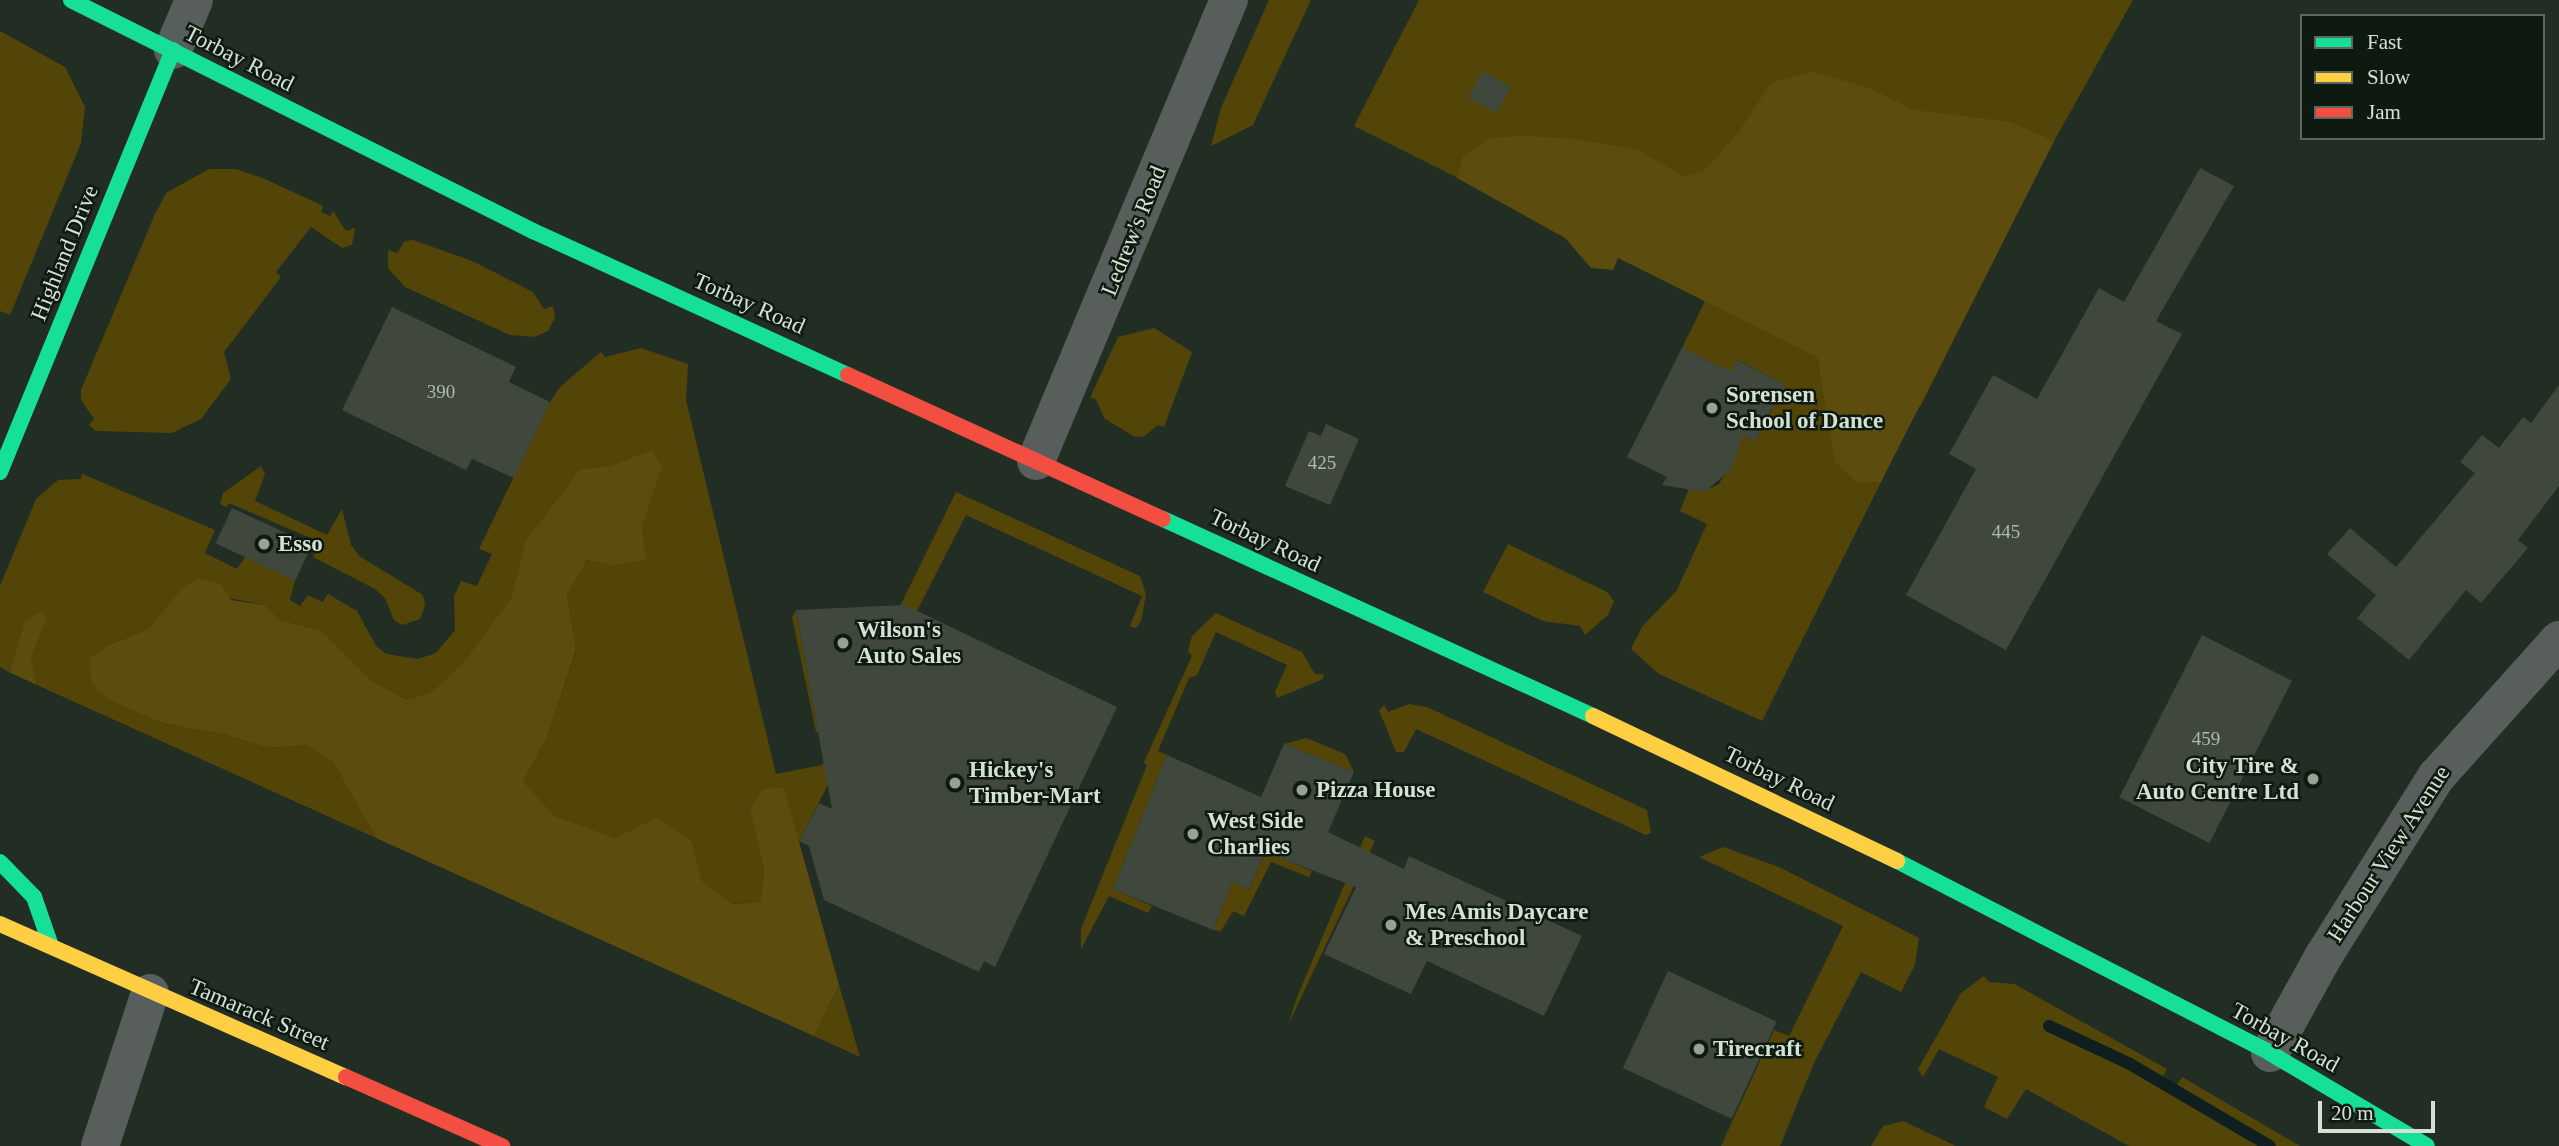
<!DOCTYPE html>
<html>
<head>
<meta charset="utf-8">
<style>
	body { margin:0 }
	#map { position:relative; width:2559px; height:1146px; overflow:hidden; background:#222e24; font-family:"Times New Roman",serif }
	div>[style] { position:absolute }
	[style*='--x'] { left:calc(var(--x)*1px); top:calc(var(--y)*1px); width:calc(var(--w)*1px); rotate:calc(var(--a)*1deg) }
	.green>* { inset:0; background:#534508 }
	.forest>* { inset:0; background:#5c4d0e }
	.stream>* { height:12px; margin:-6px; padding:0 6px; transform-origin:6px; border-radius:6px; background:#0f1f1f }
	.building>* { inset:0; background:#40473d; transform-origin:0 0 }
	.street>* { height:38px; margin:-19px; padding:0 19px; transform-origin:19px; border-radius:19px; background:#585e5c }
	.fast>* { height:16px; margin:-8px; padding:0 8px; transform-origin:8px; border-radius:8px; background:#16e098 }
	.slow>* { height:16px; margin:-8px; padding:0 8px; transform-origin:8px; border-radius:8px; background:#ffcf43 }
	.jam>* { height:16px; margin:-8px; padding:0 8px; transform-origin:8px; border-radius:8px; background:#f24e42 }
	.dots>* { width:19px; height:19px; translate:-50% -50%; box-sizing:border-box; border:4px solid #0e1910; border-radius:50% }
	span { translate:-50% -50%; white-space:nowrap; text-align:center; line-height:1.15; -webkit-text-stroke:5px #0e1910; paint-order:stroke }
	.number-label { font-size:19px; color:#aebbaf }
	.number-label span { -webkit-text-stroke-width:0 }
	.street-label { font-size:23px; color:#d3e2d5 }
	.poi-label { font-size:23px; color:#d3e2d5; font-weight:700 }
	.left { translate:0 -50%; text-align:left }
	.right { translate:-100% -50%; text-align:right }
	.legend { position:absolute; left:2300px; top:14px; width:245px; height:126px; box-sizing:border-box; background:#0e1910; border:2px solid #5d695f; margin:0; padding:9px 12px; list-style:none; font-size:21px; color:#d3e2d5 }
	.legend li { display:flex; align-items:center; gap:14px; height:35px }
	.legend b { width:35px; border:2px solid #5d695f }
	.scale { position:absolute; left:2318px; top:1101px; width:117px; height:32px; box-sizing:border-box; border:4px solid #d3e2d5; border-top:0; padding-left:9px; font-size:21px; line-height:24px; white-space:nowrap; color:#d3e2d5; -webkit-text-stroke:5px #0e1910; paint-order:stroke }
</style>
</head>
<body>
<div id="map">
	<div class="green">
		<div style="clip-path:polygon(1269px 0,1311px 0,1253px 125px,1211px 146px,1221px 108px)"></div>
		<div style="clip-path:polygon(1419px 0,2133px 0,2054px 141px,1920px 407px,1817px 358px,1823px 391px,1857px 482px,1881px 482px,1762px 721px,1659px 674px,1631px 649px,1642px 627px,1677px 590px,1707px 524px,1680px 511px,1689px 489px,1705px 491px,1719px 484px,1736px 454px,1735px 431px,1755px 441px,1784px 384px,1738px 360px,1731px 372px,1682px 348px,1705px 301px,1354px 126px)"></div>
		<div style="clip-path:polygon(0 31px,65px 67px,85px 107px,81px 143px,10px 315px,0 311px)"></div>
		<div style="clip-path:polygon(209px 169px,236px 169px,265px 179px,323px 206px,321px 212px,330px 216px,333px 211px,346px 231px,355px 228px,352px 245px,342px 248px,311px 227px,276px 272px,281px 277px,224px 352px,231px 379px,201px 419px,172px 433px,96px 431px,89px 425px,94px 419px,81px 400px,81px 390px,155px 214px,166px 193px)"></div>
		<div style="clip-path:polygon(413px 240px,472px 261px,533px 292px,544px 309px,553px 306px,555px 318px,548px 331px,534px 337px,510px 335px,405px 287px,388px 268px,388px 250px,397px 253px,405px 241px)"></div>
		<div style="clip-path:polygon(1154px 328px,1192px 352px,1164px 427px,1158px 425px,1143px 437px,1133px 436px,1104px 418px,1096px 399px,1090px 398px,1118px 337px)"></div>
		<div style="clip-path:polygon(641px 348px,688px 364px,686px 400px,776px 774px,822px 765px,956px 492px,1140px 576px,1146px 594px,1141px 621px,1136px 628px,1130px 626px,1142px 596px,966px 515px,799px 841px,762px 789px,750px 807px,764px 872px,760px 902px,733px 904px,702px 881px,691px 840px,616px 838px,555px 816px,523px 781px,546px 740px,576px 651px,567px 596px,587px 560px,613px 566px,645px 560px,642px 527px,650px 499px,651px 450px,610px 466px,580px 469px,526px 540px,511px 598px,463px 663px,430px 693px,407px 700px,369px 679px,321px 631px,279px 619px,265px 605px,181px 589px,148px 629px,109px 645px,92px 684px,108px 698px,165px 724px,224px 734px,268px 748px,307px 745px,333px 762px,376px 838px,37px 685px,31px 657px,47px 618px,25px 620px,9px 672px,0 667px,0 586px,36px 499px,58px 480px,81px 479px,82px 474px,215px 530px,205px 553px,237px 569px,245px 557px,295px 580px,290px 600px,300px 606px,308px 595px,323px 602px,328px 594px,357px 611px,376px 646px,386px 654px,418px 659px,436px 653px,455px 630px,454px 596px,461px 581px,477px 586px,492px 554px,479px 549px,550px 402px,561px 386px,601px 352px,605px 357px)"></div>
		<div style="clip-path:polygon(261px 466px,265px 474px,255px 501px,327px 535px,342px 509px,351px 545px,359px 556px,423px 595px,425px 605px,420px 619px,402px 625px,394px 620px,385px 598px,375px 589px,313px 557px,318px 547px,315px 540px,229px 503px,226px 507px,220px 504px,223px 493px)"></div>
		<div style="clip-path:polygon(1508px 544px,1607px 592px,1614px 601px,1608px 615px,1585px 635px,1580px 626px,1543px 621px,1483px 592px)"></div>
		<div style="clip-path:polygon(796px 610px,818px 732px,816px 732px,792px 617px)"></div>
		<div style="clip-path:polygon(1216px 613px,1302px 652px,1315px 674px,1324px 674px,1323px 679px,1277px 698px,1275px 692px,1287px 665px,1216px 632px,1197px 675px,1189px 678px,1160px 746px,1158px 751px,1167px 755px,1113px 889px,1152px 906px,1148px 913px,1109px 896px,1081px 949px,1081px 929px,1147px 765px,1144px 762px,1192px 656px,1188px 651px,1192px 636px)"></div>
		<div style="clip-path:polygon(1409px 704px,1427px 707px,1647px 810px,1651px 833px,1646px 835px,1416px 729px,1404px 752px,1396px 752px,1379px 710px,1384px 705px,1388px 712px)"></div>
		<div style="clip-path:polygon(1306px 738px,1345px 754px,1354px 772px,1284px 744px)"></div>
		<div style="clip-path:polygon(1365px 836px,1375px 841px,1288px 1025px,1297px 997px)"></div>
		<div style="clip-path:polygon(1247px 844px,1312px 871px,1309px 877px,1271px 862px,1244px 916px,1233px 911px,1221px 931px,1213px 930px,1232px 882px,1249px 889px,1263px 857px)"></div>
		<div style="clip-path:polygon(1723px 847px,1779px 867px,1919px 938px,1915px 965px,1901px 992px,1861px 972px,1814px 1063px,1780px 1146px,1721px 1146px,1774px 1030px,1789px 1036px,1843px 926px,1699px 857px)"></div>
		<div style="clip-path:polygon(1984px 976px,1989px 982px,2014px 984px,2167px 1069px,2162px 1078px,2176px 1086px,2182px 1077px,2300px 1146px,2129px 1146px,2026px 1089px,2007px 1119px,1984px 1107px,1998px 1077px,1939px 1049px,1923px 1077px,1918px 1069px,1961px 993px)"></div>
		<div style="clip-path:polygon(839px 985px,860px 1057px,814px 1036px)"></div>
		<div style="clip-path:polygon(1903px 1121px,1956px 1146px,1871px 1146px,1883px 1126px)"></div>
	</div>
	<div class="forest">
		<div style="clip-path:polygon(1812px 72px,1867px 87px,1914px 110px,2010px 122px,2054px 141px,1881px 482px,1857px 482px,1835px 462px,1817px 357px,1618px 258px,1613px 270px,1591px 268px,1565px 238px,1457px 178px,1463px 156px,1490px 138px,1524px 136px,1579px 139px,1640px 151px,1684px 177px,1703px 172px,1738px 133px,1771px 83px)"></div>
		<div style="clip-path:polygon(651px 450px,662px 466px,642px 527px,646px 560px,613px 566px,587px 560px,567px 596px,576px 650px,546px 740px,523px 781px,555px 816px,616px 838px,656px 818px,691px 840px,702px 881px,733px 904px,760px 902px,764px 872px,750px 808px,762px 789px,784px 788px,839px 985px,814px 1036px,376px 838px,333px 762px,307px 745px,268px 748px,224px 734px,165px 724px,108px 699px,92px 684px,89px 659px,109px 645px,148px 629px,181px 589px,197px 579px,221px 584px,231px 600px,265px 605px,279px 619px,321px 631px,369px 679px,407px 700px,430px 693px,463px 663px,511px 598px,526px 540px,580px 469px,610px 466px)"></div>
		<div style="clip-path:polygon(40px 612px,47px 618px,31px 657px,37px 685px,9px 672px,25px 620px)"></div>
	</div>
	<div class="stream">
		<div style="--x:2049;--y:1026;--w:89;--a:25.1"></div>
		<div style="--x:2130;--y:1064;--w:162;--a:30.4"></div>
	</div>
	<div class="building">
		<div style="left:1483px;top:71px;width:32px;height:30px;rotate:30deg"></div>
		<div style="clip-path:polygon(2200px 168px,2234px 186px,2156px 321px,2182px 334px,2006px 650px,1906px 595px,1976px 469px,1949px 454px,1993px 375px,2037px 399px,2099px 288px,2124px 302px)"></div>
		<div style="clip-path:polygon(392px 307px,516px 367px,509px 382px,550px 402px,514px 478px,472px 459px,466px 470px,342px 410px)"></div>
		<div style="clip-path:polygon(1682px 348px,1731px 372px,1737px 360px,1784px 384px,1755px 441px,1743px 435px,1731px 469px,1705px 492px,1662px 485px,1667px 477px,1627px 457px)"></div>
		<div style="clip-path:polygon(2559px 385px,2559px 486px,2518px 540px,2528px 548px,2481px 603px,2466px 590px,2409px 660px,2357px 618px,2376px 595px,2327px 554px,2350px 528px,2396px 567px,2475px 473px,2460px 462px,2482px 435px,2499px 448px,2523px 417px,2531px 423px)"></div>
		<div style="clip-path:polygon(1326px 424px,1359px 439px,1330px 505px,1285px 486px,1309px 431px,1321px 436px)"></div>
		<div style="left:232px;top:508px;width:88px;height:39px;rotate:25deg"></div>
		<div style="clip-path:polygon(905px 605px,1117px 707px,995px 967px,984px 961px,979px 972px,824px 900px,809px 846px,799px 841px,819px 803px,832px 809px,796px 610px)"></div>
		<div style="left:2202px;top:635px;width:101px;height:182px;rotate:27deg"></div>
		<div style="clip-path:polygon(1284px 744px,1354px 772px,1328px 832px,1404px 869px,1409px 856px,1582px 936px,1544px 1016px,1427px 961px,1411px 994px,1324px 954px,1356px 887px,1265px 852px,1249px 889px,1232px 882px,1213px 930px,1113px 889px,1167px 755px,1261px 797px)"></div>
		<div style="left:1668px;top:971px;width:120px;height:107px;rotate:25deg"></div>
	</div>
	<div class="street">
		<div style="--x:173;--y:50;--w:54;--a:-67.2"></div>
		<div style="--x:1036;--y:461;--w:500;--a:-67.3"></div>
		<div style="--x:2270;--y:1053;--w:110;--a:-61.1"></div>
		<div style="--x:2323;--y:957;--w:213;--a:-57.9"></div>
		<div style="--x:2436;--y:777;--w:184;--a:-48.1"></div>
		<div style="--x:100;--y:1146;--w:161;--a:-71.9"></div>
	</div>
	<div class="fast">
		<div style="--x:71;--y:0;--w:517;--a:26.57"></div>
		<div style="--x:533;--y:231;--w:346;--a:24.6"></div>
		<div style="--x:0;--y:472;--w:456;--a:-67.7"></div>
		<div style="--x:1163;--y:519;--w:473;--a:24.6"></div>
		<div style="--x:1897;--y:861;--w:420;--a:27.2"></div>
		<div style="--x:2270;--y:1053;--w:182;--a:30.6"></div>
		<div style="--x:0;--y:862;--w:49;--a:45.8"></div>
		<div style="--x:34;--y:897;--w:49;--a:70.8"></div>
	</div>
	<div class="slow">
		<div style="--x:1593;--y:716;--w:337;--a:25.5"></div>
		<div style="--x:0;--y:924;--w:378;--a:23.9"></div>
	</div>
	<div class="jam">
		<div style="--x:848;--y:375;--w:346;--a:24.6"></div>
		<div style="--x:346;--y:1077;--w:171;--a:23.9"></div>
	</div>
	<div class="dots">
		<div style="left:1712px;top:408px;background:#95a397"></div>
		<div style="left:264px;top:544px;background:#95a397"></div>
		<div style="left:843px;top:643px;background:#95a397"></div>
		<div style="left:2313px;top:779px;background:#95a397"></div>
		<div style="left:955px;top:783px;background:#95a397"></div>
		<div style="left:1302px;top:790px;background:#95a397"></div>
		<div style="left:1193px;top:834px;background:#95a397"></div>
		<div style="left:1391px;top:925px;background:#95a397"></div>
		<div style="left:1699px;top:1049px;background:#95a397"></div>
	</div>
	<div class="number-label">
		<span style="left:441px;top:392px">390</span>
		<span style="left:1322px;top:463px">425</span>
		<span style="left:2006px;top:532px">445</span>
		<span style="left:2206px;top:739px">459</span>
	</div>
	<div class="street-label">
		<span style="left:239px;top:59px;rotate:27deg">Torbay Road</span>
		<span style="left:1134px;top:231px;rotate:-68deg">Ledrew's Road</span>
		<span style="left:65px;top:253px;rotate:-68deg">Highland Drive</span>
		<span style="left:749px;top:304px;rotate:24deg">Torbay Road</span>
		<span style="left:1265px;top:541px;rotate:25deg">Torbay Road</span>
		<span style="left:1779px;top:779px;rotate:26deg">Torbay Road</span>
		<span style="left:2389px;top:854px;rotate:-57deg">Harbour View Avenue</span>
		<span style="left:259px;top:1015px;rotate:23deg">Tamarack Street</span>
		<span style="left:2285px;top:1038px;rotate:29deg">Torbay Road</span>
	</div>
	<div class="poi-label">
		<span class="left" style="left:1726px;top:408px">Sorensen<br>School of Dance</span>
		<span class="left" style="left:278px;top:544px">Esso</span>
		<span class="left" style="left:857px;top:643px">Wilson's<br>Auto Sales</span>
		<span class="right" style="left:2299px;top:779px">City Tire &amp;<br>Auto Centre Ltd</span>
		<span class="left" style="left:969px;top:783px">Hickey's<br>Timber-Mart</span>
		<span class="left" style="left:1316px;top:790px">Pizza House</span>
		<span class="left" style="left:1207px;top:834px">West Side<br>Charlies</span>
		<span class="left" style="left:1405px;top:925px">Mes Amis Daycare<br>&amp; Preschool</span>
		<span class="left" style="left:1713px;top:1049px">Tirecraft</span>
	</div>
	<ul class="legend">
	<li><b style="height:9px;background:#16e098"></b>Fast</li>
	<li><b style="height:9px;background:#ffcf43"></b>Slow</li>
	<li><b style="height:9px;background:#f24e42"></b>Jam</li>
	</ul>
	<div class="scale">20 m</div>
</div>
</body>
</html>
